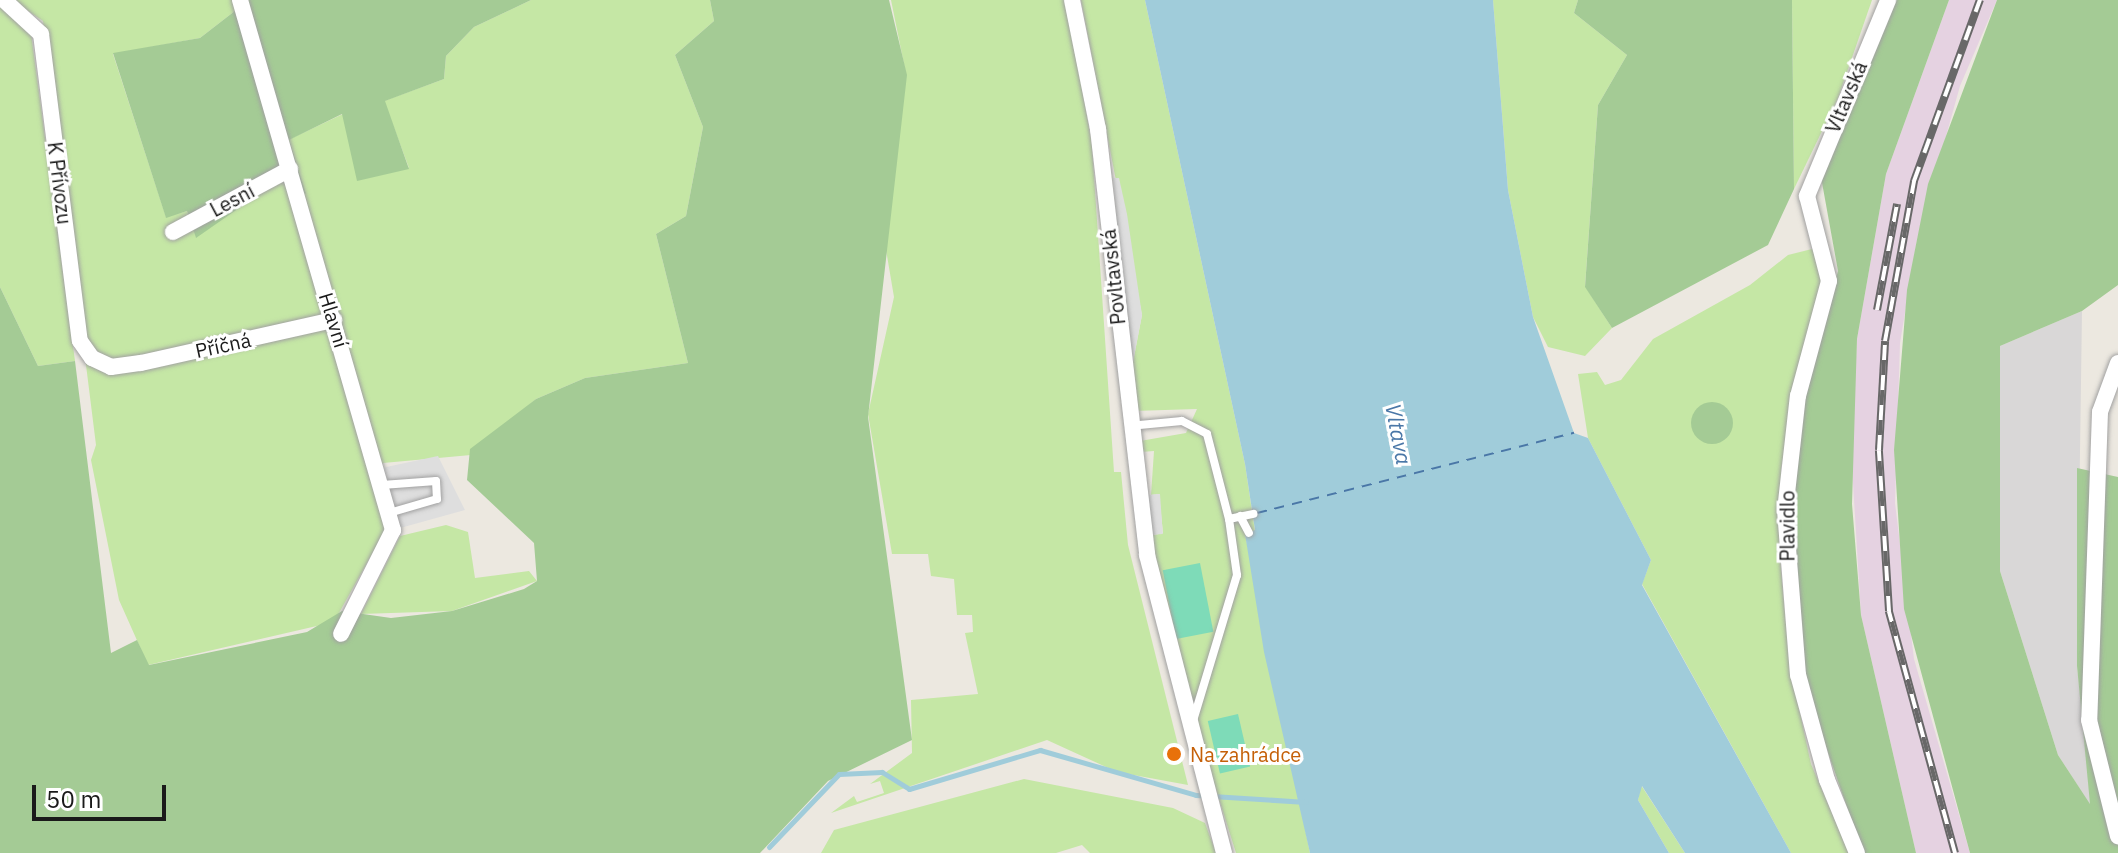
<!DOCTYPE html>
<html>
<head>
<meta charset="utf-8">
<style>
	body { margin:0 }
	#map { position:relative; width:2118px; height:853px; overflow:hidden; background:#ece8e0; font-family:"IBM Plex Sans",sans-serif }
	div>[style] { position:absolute }
	[style*='--x'] { left:calc(var(--x)*1px); top:calc(var(--y)*1px); width:calc(var(--w)*1px); rotate:calc(var(--a)*1deg) }
	.residential>* { inset:0; background:#d9d7d7 }
	.industrial>* { inset:0; background:#e5d2e1 }
	.grass>* { inset:0; background:#c5e7a5 }
	.forest>* { inset:0; background:#a4cb95 }
	.round { border-radius:50% }
	.pitch>* { inset:0; background:#7edbb8; transform-origin:0 0 }
	.parking>* { inset:0; background:#dedede; transform-origin:0 0 }
	.water>* { inset:0; background:#a0ccda }
	.stream>* { height:5px; margin:-2.5px; padding:0 2.5px; transform-origin:2.5px; border-radius:2.5px; background:#a0ccda }
	.ferry>* { height:2px; margin-top:-1px; transform-origin:0; background:repeating-linear-gradient(90deg,#4a77a7 0 10px,transparent 0 18px) }
	.roads { filter:drop-shadow(0 0 2px #a1a1a1) drop-shadow(0 0 2px #a1a1a1) }
	.service>* { height:8px; margin:-4px; padding:0 4px; transform-origin:4px; border-radius:4px; background:#fff }
	.minor>* { height:16px; margin:-8px; padding:0 8px; transform-origin:8px; border-radius:8px; background:#fff }
	.rail>* { height:8px; margin-top:-4px; transform-origin:0; background:repeating-linear-gradient(90deg,#fff 0 15px,#686868 0 30px); box-sizing:border-box; border-block:2px solid #686868 }
	.dots>* { width:22px; height:22px; translate:-50% -50%; box-sizing:border-box; border:4px solid #fff; border-radius:50% }
	span { translate:-50% -50%; white-space:nowrap; text-align:center; line-height:1.15; -webkit-text-stroke:6px #fff; paint-order:stroke }
	.street-label { font-size:20px; color:#1a1a1a }
	.food-label { font-size:20px; color:#c56008 }
	.left { translate:0 -50%; text-align:left }
	.water-label { font-size:22px; color:#4a77a7; font-style:italic }
	.scale { position:absolute; left:32px; top:785px; width:134px; height:36px; box-sizing:border-box; border:4px solid #1a1a1a; border-top:0; padding-left:10px; font-size:24px; line-height:28px; white-space:nowrap; color:#1a1a1a; -webkit-text-stroke:6px #fff; paint-order:stroke }
</style>
</head>
<body>
<div id="map">
	<div class="residential">
		<div style="clip-path:polygon(2082px 311px,2077px 666px,2091px 806px,2058px 755px,2000px 571px,2000px 346px)"></div>
	</div>
	<div class="industrial">
		<div style="clip-path:polygon(1949px 0,1997px 0,1960px 86px,1917px 240px,1900px 343px,1895px 503px,1914px 659px,1970px 853px,1916px 853px,1861px 615px,1851px 450px,1857px 339px,1886px 174px)"></div>
	</div>
	<div class="grass">
		<div style="clip-path:polygon(12px 0,249px 0,200px 38px,113px 54px,166px 217px,187px 211px,196px 237px,282px 178px,305px 193px,288px 140px,343px 114px,409px 168px,384px 101px,444px 79px,446px 56px,474px 27px,531px 0,710px 0,714px 21px,675px 55px,703px 127px,686px 216px,656px 234px,688px 363px,585px 378px,536px 399px,471px 455px,383px 463px,372px 472px,387px 527px,334px 622px,148px 665px,119px 600px,91px 460px,96px 445px,43px 21px)"></div>
		<div style="clip-path:polygon(891px 0,1068px 0,1092px 146px,1114px 472px,1121px 472px,1128px 545px,1188px 785px,1117px 772px,1047px 740px,831px 813px,854px 796px,857px 802px,884px 793px,880px 781px,870px 784px,912px 753px,911px 700px,978px 694px,965px 633px,973px 632px,972px 615px,957px 615px,954px 579px,931px 576px,928px 554px,892px 554px,868px 414px,894px 297px,883px 232px,906px 74px)"></div>
		<div style="clip-path:polygon(1081px 0,1145px 0,1245px 464px,1255px 531px,1245px 534px,1310px 853px,1236px 853px,1172px 650px,1150px 536px,1163px 533px,1159px 494px,1151px 495px,1154px 451px,1141px 452px,1140px 441px,1186px 433px,1197px 409px,1133px 411px,1129px 383px,1142px 315px)"></div>
		<div style="clip-path:polygon(1493px 0,1578px 0,1574px 13px,1627px 55px,1598px 105px,1585px 286px,1612px 328px,1585px 356px,1548px 347px,1533px 317px,1508px 190px)"></div>
		<div style="clip-path:polygon(1792px 0,1872px 0,1838px 98px,1794px 189px)"></div>
		<div style="clip-path:polygon(0 5px,30px 26px,75px 361px,38px 366px,0 287px)"></div>
		<div style="clip-path:polygon(1816px 248px,1824px 283px,1781px 468px,1779px 549px,1790px 667px,1811px 764px,1849px 853px,1791px 853px,1642px 584px,1651px 560px,1588px 438px,1578px 374px,1597px 372px,1605px 385px,1621px 380px,1653px 339px,1750px 285px,1788px 255px)"></div>
		<div style="clip-path:polygon(446px 525px,468px 532px,475px 578px,529px 571px,537px 581px,452px 611px,361px 614px,400px 536px)"></div>
		<div style="clip-path:polygon(1024px 779px,1173px 808px,1205px 823px,1216px 853px,1090px 853px,1082px 845px,1056px 853px,821px 853px,834px 830px)"></div>
		<div style="clip-path:polygon(1641px 785px,1685px 853px,1669px 853px,1638px 800px)"></div>
	</div>
	<div class="forest">
		<div style="clip-path:polygon(249px 0,531px 0,474px 27px,446px 56px,444px 79px,385px 101px,409px 169px,357px 181px,342px 114px,289px 140px,306px 194px,282px 178px,196px 238px,187px 211px,166px 218px,113px 53px,200px 38px)"></div>
		<div style="clip-path:polygon(710px 0,889px 0,907px 75px,868px 417px,912px 740px,828px 781px,760px 853px,0 853px,0 287px,38px 366px,75px 361px,111px 653px,137px 640px,149px 665px,307px 632px,342px 611px,391px 618px,452px 611px,524px 589px,537px 581px,534px 543px,467px 480px,470px 449px,536px 399px,585px 378px,688px 363px,656px 234px,686px 216px,703px 127px,675px 55px,714px 21px)"></div>
		<div style="clip-path:polygon(1578px 0,1792px 0,1794px 189px,1768px 245px,1612px 328px,1585px 287px,1598px 105px,1627px 55px,1574px 13px)"></div>
		<div style="clip-path:polygon(1892px 0,1949px 0,1886px 174px,1857px 339px,1852px 504px,1861px 615px,1916px 853px,1863px 853px,1808px 695px,1790px 556px,1798px 422px,1838px 271px,1821px 177px)"></div>
		<div style="clip-path:polygon(1997px 0,2118px 0,2118px 285px,2082px 311px,2000px 346px,2000px 571px,2058px 755px,2090px 804px,2077px 666px,2077px 468px,2118px 477px,2118px 853px,1970px 853px,1904px 609px,1894px 450px,1907px 290px,1928px 184px)"></div>
		<div class="round" style="left:1691px;top:402px;width:42px;height:42px"></div>
	</div>
	<div class="pitch">
		<div style="left:1200px;top:563px;width:70px;height:38px;rotate:79deg"></div>
		<div style="left:1238px;top:714px;width:54px;height:31px;rotate:77deg"></div>
	</div>
	<div class="parking">
		<div style="clip-path:polygon(1113px 178px,1119px 178px,1127px 214px,1142px 315px,1129px 383px)"></div>
		<div style="clip-path:polygon(438px 456px,465px 510px,393px 530px,377px 469px)"></div>
		<div style="left:1160px;top:494px;width:40px;height:14px;rotate:86deg"></div>
	</div>
	<div class="water">
		<div style="clip-path:polygon(1145px 0,1493px 0,1508px 190px,1533px 317px,1574px 433px,1588px 438px,1651px 560px,1642px 585px,1791px 853px,1685px 853px,1642px 786px,1638px 800px,1669px 853px,1310px 853px,1264px 652px,1245px 534px,1255px 530px,1245px 464px)"></div>
	</div>
	<div class="stream">
		<div style="--x:769;--y:847;--w:101;--a:-46.2"></div>
		<div style="--x:839;--y:774;--w:43;--a:-2.7"></div>
		<div style="--x:882;--y:772;--w:32;--a:32"></div>
		<div style="--x:909;--y:789;--w:137;--a:-16.6"></div>
		<div style="--x:1040;--y:750;--w:162;--a:16.1"></div>
		<div style="--x:1196;--y:795;--w:110;--a:3.6"></div>
	</div>
	<div class="ferry">
		<div style="--x:1257;--y:513;--w:327;--a:-14.2"></div>
	</div>
	<div class="roads">
		<div class="service">
			<div style="--x:1129;--y:426;--w:53;--a:-5.4"></div>
			<div style="--x:1182;--y:421;--w:28;--a:27"></div>
			<div style="--x:1207;--y:434;--w:88;--a:75.5"></div>
			<div style="--x:1229;--y:519;--w:57;--a:81.9"></div>
			<div style="--x:1237;--y:575;--w:152;--a:106.8"></div>
			<div style="--x:382;--y:485;--w:54;--a:-4.2"></div>
			<div style="--x:436;--y:481;--w:18;--a:87"></div>
			<div style="--x:437;--y:499;--w:50;--a:163.7"></div>
			<div style="--x:1240;--y:516;--w:19;--a:62"></div>
			<div style="--x:1229;--y:519;--w:25;--a:-12"></div>
		</div>
		<div class="minor">
			<div style="--x:4;--y:0;--w:50;--a:42.6"></div>
			<div style="--x:41;--y:34;--w:309;--a:82.8"></div>
			<div style="--x:80;--y:341;--w:21;--a:55"></div>
			<div style="--x:92;--y:358;--w:21;--a:25"></div>
			<div style="--x:111;--y:367;--w:30;--a:-8"></div>
			<div style="--x:141;--y:363;--w:198;--a:-12.6"></div>
			<div style="--x:240;--y:0;--w:552;--a:73.9"></div>
			<div style="--x:393;--y:530;--w:116;--a:116.6"></div>
			<div style="--x:1072;--y:0;--w:132;--a:78.6"></div>
			<div style="--x:1098;--y:129;--w:429;--a:83.4"></div>
			<div style="--x:1147;--y:555;--w:308;--a:75.5"></div>
			<div style="--x:173;--y:232;--w:133;--a:-28.3"></div>
			<div style="--x:2118;--y:363;--w:52;--a:110.2"></div>
			<div style="--x:2100;--y:412;--w:308;--a:92"></div>
			<div style="--x:2089;--y:720;--w:120;--a:76"></div>
			<div style="--x:1857;--y:853;--w:79;--a:-112.3"></div>
			<div style="--x:1827;--y:780;--w:109;--a:-105.4"></div>
			<div style="--x:1798;--y:675;--w:165;--a:-94.5"></div>
			<div style="--x:1785;--y:511;--w:116;--a:-83.6"></div>
			<div style="--x:1798;--y:396;--w:119;--a:-74.9"></div>
			<div style="--x:1829;--y:281;--w:88;--a:-104.5"></div>
			<div style="--x:1807;--y:196;--w:212;--a:-67.5"></div>
		</div>
	</div>
	<div class="rail">
		<div style="--x:1877;--y:310;--w:108;--a:-79.3"></div>
		<div style="--x:1955;--y:853;--w:251;--a:-105.3"></div>
		<div style="--x:1889;--y:611;--w:161;--a:-93.6"></div>
		<div style="--x:1879;--y:450;--w:109;--a:-86.8"></div>
		<div style="--x:1885;--y:341;--w:163;--a:-79.7"></div>
		<div style="--x:1914;--y:181;--w:193;--a:-70"></div>
	</div>
	<div class="dots">
		<div style="left:1174px;top:754px;background:#e8710a"></div>
	</div>
	<div class="street-label">
		<span style="left:1846px;top:97px;rotate:-67deg">Vltavská</span>
		<span style="left:60px;top:183px;rotate:83deg">K Přívozu</span>
		<span style="left:232px;top:200px;rotate:-28deg">Lesní</span>
		<span style="left:1113px;top:277px;rotate:-96deg">Povltavská</span>
		<span style="left:334px;top:320px;rotate:73deg">Hlavní</span>
		<span style="left:223px;top:345px;rotate:-12deg">Příčná</span>
		<span style="left:1787px;top:526px;rotate:-90deg">Plavidlo</span>
	</div>
	<div class="food-label">
		<span class="left" style="left:1190px;top:754px">Na zahrádce</span>
	</div>
	<div class="water-label">
		<span style="left:1399px;top:434px;rotate:79deg">Vltava</span>
	</div>
	<div class="scale">50 m</div>
</div>
</body>
</html>
